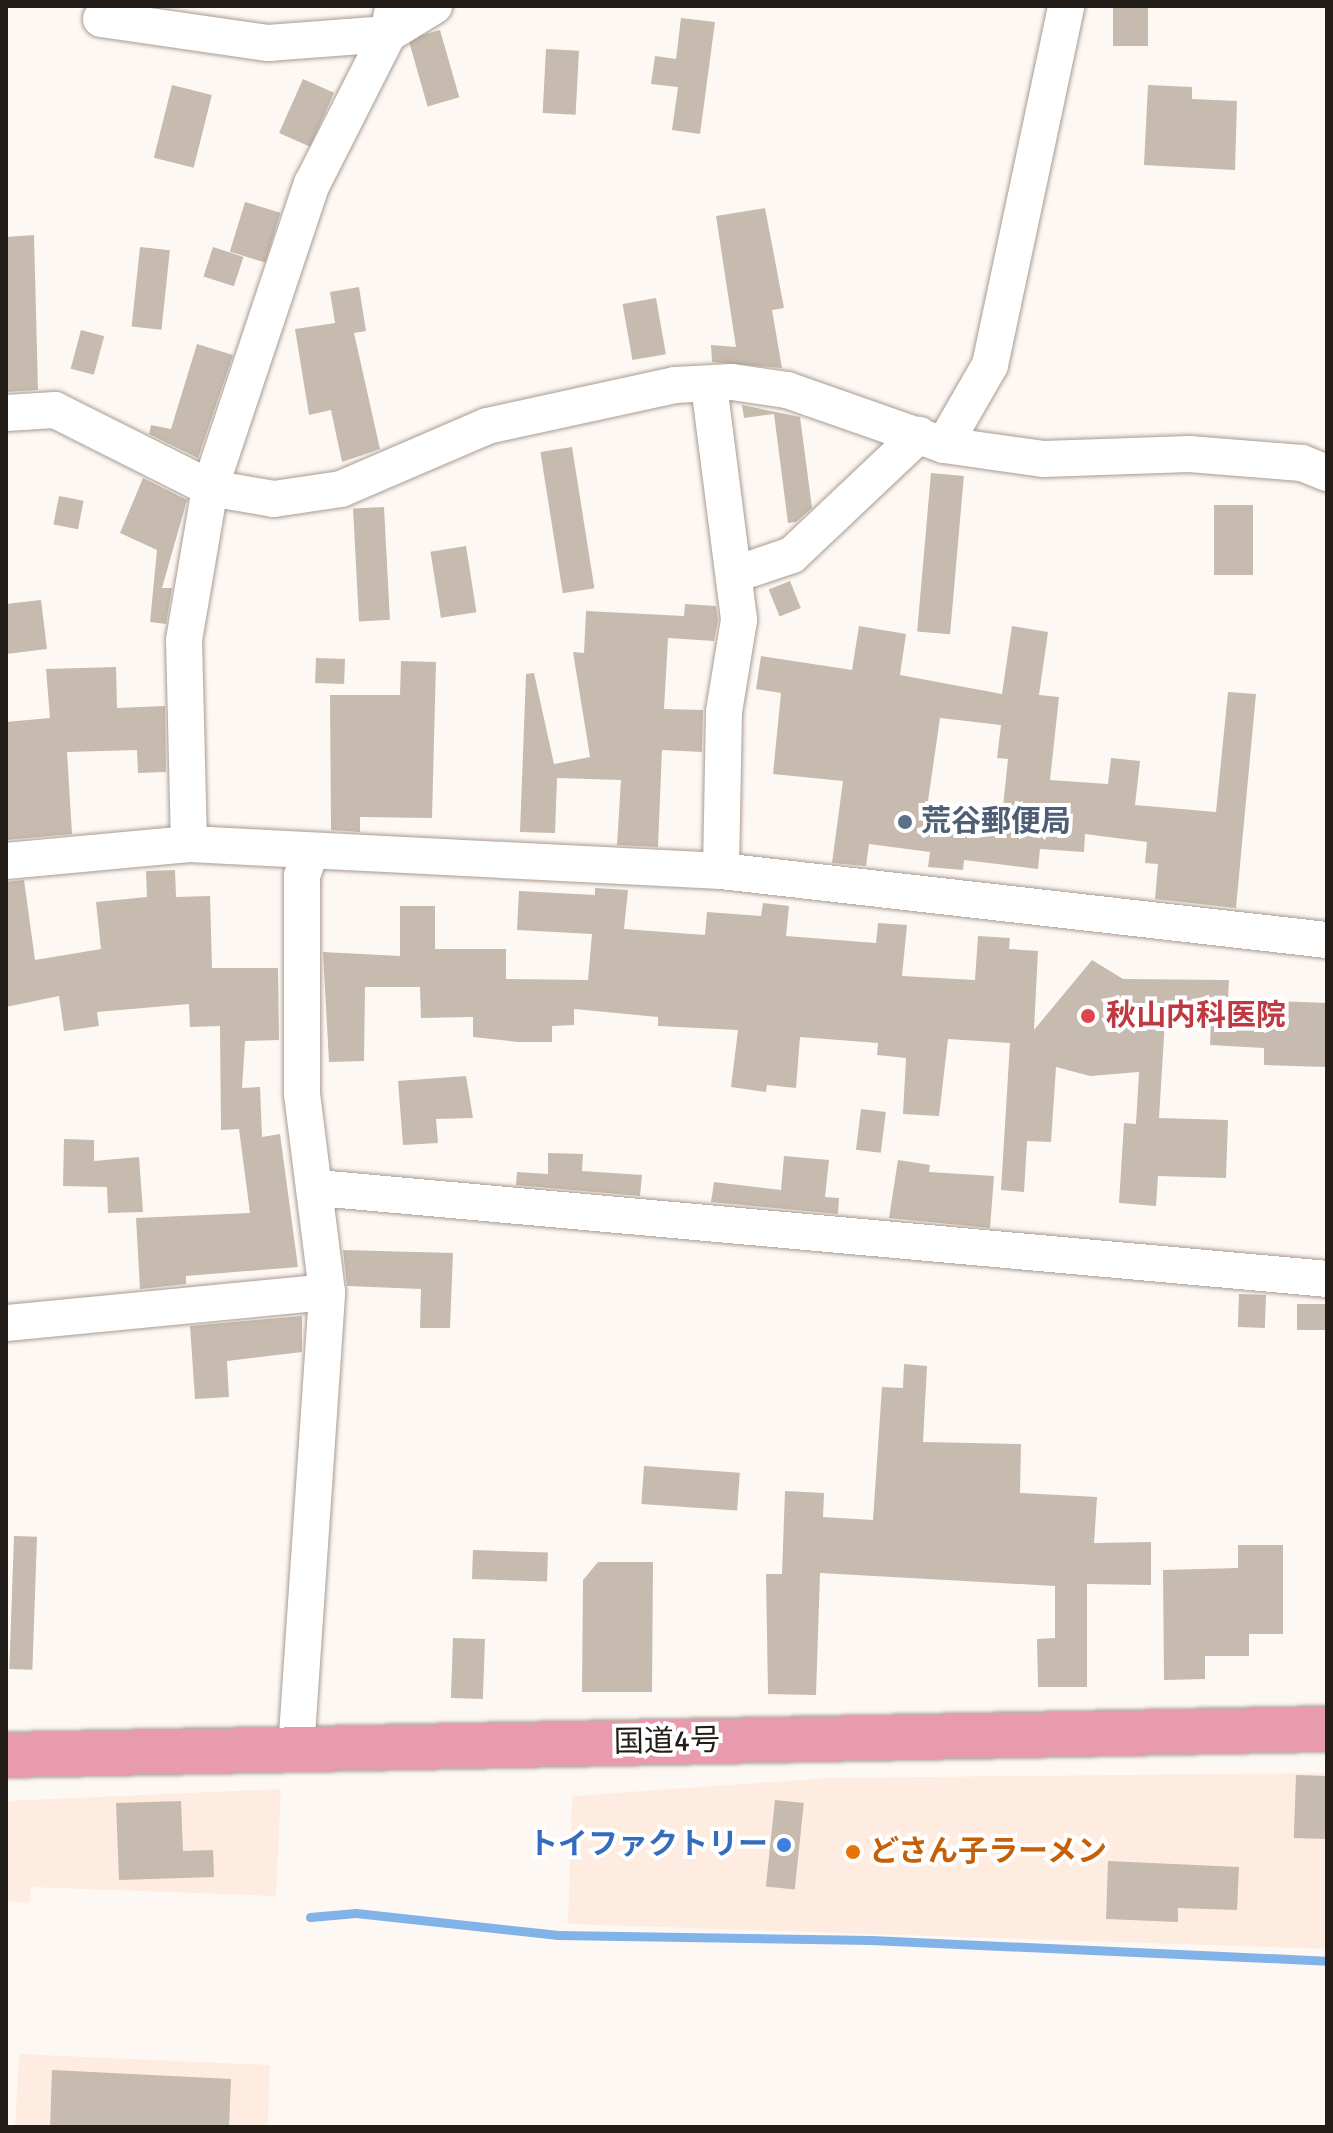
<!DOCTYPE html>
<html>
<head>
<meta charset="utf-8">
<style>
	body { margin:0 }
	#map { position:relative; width:1333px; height:2133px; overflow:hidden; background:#fef8f4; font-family:Signika,"Noto Sans JP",sans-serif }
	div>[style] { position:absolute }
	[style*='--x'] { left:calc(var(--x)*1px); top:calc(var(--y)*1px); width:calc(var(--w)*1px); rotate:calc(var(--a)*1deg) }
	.built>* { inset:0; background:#feece0 }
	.stream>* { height:9px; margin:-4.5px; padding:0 4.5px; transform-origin:4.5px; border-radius:4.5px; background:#81b2e8 }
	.building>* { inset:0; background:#c7baae; transform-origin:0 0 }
	.roads { filter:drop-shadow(0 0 2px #a99b90) drop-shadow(0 0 2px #a99b90) }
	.minor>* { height:36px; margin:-18px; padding:0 18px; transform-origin:18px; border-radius:18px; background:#fff }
	.trunk>* { height:44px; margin:-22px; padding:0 22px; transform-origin:22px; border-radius:22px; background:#e89aae }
	.dots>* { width:22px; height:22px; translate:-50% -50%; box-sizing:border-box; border:4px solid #fff; border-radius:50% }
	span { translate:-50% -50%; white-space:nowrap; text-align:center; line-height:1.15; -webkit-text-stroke:8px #fff; paint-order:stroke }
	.service-label { font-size:30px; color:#4e5e75; font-weight:700 }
	.left { translate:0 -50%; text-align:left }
	.health-label { font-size:30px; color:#be3a42; font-weight:700 }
	.street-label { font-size:30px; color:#231d19 }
	.shop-label { font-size:30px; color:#366cbe; font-weight:700 }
	.right { translate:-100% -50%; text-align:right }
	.food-label { font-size:30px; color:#c56008; font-weight:700 }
	.frame { position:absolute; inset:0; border:8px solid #231d19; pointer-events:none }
</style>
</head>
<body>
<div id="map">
	<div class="built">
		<div style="clip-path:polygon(1327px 1773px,1327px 1949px,568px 1924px,572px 1796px,828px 1778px)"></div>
		<div style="clip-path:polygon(281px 1789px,276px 1896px,31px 1887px,29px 1903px,6px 1901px,6px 1801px)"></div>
		<div style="clip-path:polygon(19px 2054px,270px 2065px,268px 2127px,15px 2127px)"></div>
	</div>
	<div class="stream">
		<div style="--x:310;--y:1917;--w:46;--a:-5"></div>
		<div style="--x:356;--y:1913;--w:203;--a:6.2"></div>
		<div style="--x:558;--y:1935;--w:313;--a:0.9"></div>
		<div style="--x:871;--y:1940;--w:455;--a:2.6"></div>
	</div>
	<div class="building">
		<div style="left:1113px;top:6px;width:35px;height:40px"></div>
		<div style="clip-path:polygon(681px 18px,715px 22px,700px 134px,672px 130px,678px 87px,651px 84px,655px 56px,676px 59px)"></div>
		<div style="left:440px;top:30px;width:70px;height:33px;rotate:74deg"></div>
		<div style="left:546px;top:49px;width:33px;height:64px;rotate:3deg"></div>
		<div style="left:303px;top:79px;width:34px;height:59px;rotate:24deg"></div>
		<div style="left:172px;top:85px;width:41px;height:75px;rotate:14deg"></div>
		<div style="clip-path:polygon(1148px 85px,1192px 87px,1192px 99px,1237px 101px,1235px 170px,1144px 165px)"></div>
		<div style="left:245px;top:202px;width:37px;height:52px;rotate:17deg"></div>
		<div style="clip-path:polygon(765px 208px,784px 308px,772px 310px,782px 368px,712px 362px,711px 345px,736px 347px,716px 216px)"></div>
		<div style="clip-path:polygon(34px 235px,38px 390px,6px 392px,6px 237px)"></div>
		<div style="left:140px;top:247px;width:30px;height:80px;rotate:6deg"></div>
		<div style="left:213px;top:247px;width:32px;height:31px;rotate:18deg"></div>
		<div style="clip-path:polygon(359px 287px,366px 331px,354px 333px,380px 449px,342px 462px,331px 410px,309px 415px,295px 329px,335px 323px,330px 292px)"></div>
		<div style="left:656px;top:298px;width:57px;height:34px;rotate:80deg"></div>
		<div style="left:81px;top:330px;width:24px;height:40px;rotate:15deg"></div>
		<div style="clip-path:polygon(197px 344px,233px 355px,198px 458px,149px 434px,151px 425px,171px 429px)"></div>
		<div style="clip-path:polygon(742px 405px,800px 417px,812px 508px,796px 522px,788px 523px,774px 414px,744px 418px)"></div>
		<div style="left:572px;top:447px;width:143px;height:32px;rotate:81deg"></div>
		<div style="left:931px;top:473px;width:33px;height:159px;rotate:5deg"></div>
		<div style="clip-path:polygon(143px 478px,187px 500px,162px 588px,172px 588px,166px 624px,150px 622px,157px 550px,120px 533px)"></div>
		<div style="left:59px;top:496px;width:25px;height:29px;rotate:11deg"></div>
		<div style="left:1253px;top:505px;width:70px;height:39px;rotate:90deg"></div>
		<div style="left:384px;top:507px;width:113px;height:31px;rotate:87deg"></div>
		<div style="left:466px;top:546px;width:67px;height:36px;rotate:81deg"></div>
		<div style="left:790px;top:581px;width:29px;height:23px;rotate:68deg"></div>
		<div style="clip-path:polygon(41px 600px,47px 649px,6px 654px,6px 604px)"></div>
		<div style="clip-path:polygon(685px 604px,716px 606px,718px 620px,714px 641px,668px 638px,664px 709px,703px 710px,702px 752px,662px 750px,658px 847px,617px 845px,621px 780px,557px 778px,555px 833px,520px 832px,526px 674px,534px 673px,554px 764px,590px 757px,573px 652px,584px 653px,586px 611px,684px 616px)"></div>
		<div style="clip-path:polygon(evenodd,859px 626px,906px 634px,900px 675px,1002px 694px,1012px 626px,1048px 632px,1039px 695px,1059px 697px,1050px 780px,1108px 784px,1111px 758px,1140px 761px,1135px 805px,1216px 812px,1228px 692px,1256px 694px,1236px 908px,1155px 899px,1158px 864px,1145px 863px,1147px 842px,1085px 834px,1084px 852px,1040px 849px,1038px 869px,964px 860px,963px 870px,928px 867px,930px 852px,869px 844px,866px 866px,832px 863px,843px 781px,773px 774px,781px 693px,756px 689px,761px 656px,852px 670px,859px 626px,940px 718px,1001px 725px,997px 758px,1008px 759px,1002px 816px,927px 808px,940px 718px)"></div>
		<div style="left:316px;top:658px;width:29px;height:25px;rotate:2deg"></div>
		<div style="clip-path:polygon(401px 661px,436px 662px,432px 818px,360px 817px,360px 832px,331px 830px,330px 695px,400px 695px)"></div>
		<div style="clip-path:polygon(116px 667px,117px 708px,165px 706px,166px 772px,138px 773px,137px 750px,67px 752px,72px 834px,6px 840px,6px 722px,50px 718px,46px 669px)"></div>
		<div style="clip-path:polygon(175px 870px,176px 897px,210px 896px,212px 968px,278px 968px,279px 1040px,245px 1041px,242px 1088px,260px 1087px,262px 1137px,280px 1134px,298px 1267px,186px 1276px,186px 1284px,140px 1289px,136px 1218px,250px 1213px,239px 1129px,221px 1130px,220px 1026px,190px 1027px,189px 1004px,97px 1012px,99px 1026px,64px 1031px,59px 996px,6px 1007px,6px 882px,24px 880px,35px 960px,101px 949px,96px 902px,147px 897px,146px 871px)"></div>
		<div style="clip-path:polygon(595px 888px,628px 890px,624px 929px,705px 935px,707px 912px,761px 916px,763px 903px,789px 906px,786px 936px,876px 943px,878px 923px,907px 925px,902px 976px,975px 980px,978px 936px,1010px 938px,1009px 949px,1038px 951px,1034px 1030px,1092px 960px,1123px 979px,1229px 980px,1228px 999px,1327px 1003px,1327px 1067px,1264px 1065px,1264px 1048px,1210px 1045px,1211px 1022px,1165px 1020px,1159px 1118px,1228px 1120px,1226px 1178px,1158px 1176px,1156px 1206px,1119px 1203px,1124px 1123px,1136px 1124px,1139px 1072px,1090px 1076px,1056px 1067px,1051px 1142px,1027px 1141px,1024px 1192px,1001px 1190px,1010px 1043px,948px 1039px,939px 1116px,903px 1114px,906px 1058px,877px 1055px,878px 1043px,800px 1037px,796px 1088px,767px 1085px,766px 1092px,731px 1087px,738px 1030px,658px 1026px,658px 1017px,574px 1009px,574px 1025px,552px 1026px,552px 1042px,518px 1042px,473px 1037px,473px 1017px,421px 1018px,420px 987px,365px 987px,364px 1061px,329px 1062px,323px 952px,400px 956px,400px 906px,435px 906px,435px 949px,506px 949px,506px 979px,588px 980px,592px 934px,517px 930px,519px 891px,595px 895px)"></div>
		<div style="clip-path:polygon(466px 1076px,473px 1118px,436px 1119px,438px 1143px,403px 1145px,398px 1081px)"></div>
		<div style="left:861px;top:1109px;width:25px;height:41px;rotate:7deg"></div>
		<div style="clip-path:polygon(64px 1139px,94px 1140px,94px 1161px,139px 1157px,143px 1212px,108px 1213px,107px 1187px,63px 1186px)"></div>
		<div style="clip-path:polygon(548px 1153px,583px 1154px,582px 1171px,642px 1175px,640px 1196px,516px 1185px,517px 1172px,548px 1174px)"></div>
		<div style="clip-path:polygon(784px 1156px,829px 1160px,825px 1197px,839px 1198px,838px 1214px,711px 1202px,714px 1182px,781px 1190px)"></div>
		<div style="clip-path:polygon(898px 1160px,930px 1165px,929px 1172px,994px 1176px,990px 1228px,889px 1218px)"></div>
		<div style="clip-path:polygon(343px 1250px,453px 1253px,450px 1328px,420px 1328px,421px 1289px,347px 1286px)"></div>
		<div style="left:1239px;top:1294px;width:27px;height:33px;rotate:2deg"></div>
		<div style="left:1297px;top:1304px;width:30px;height:26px"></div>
		<div style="clip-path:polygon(302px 1316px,302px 1352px,227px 1361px,229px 1397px,195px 1399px,190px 1326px)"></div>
		<div style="clip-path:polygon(904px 1364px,927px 1366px,923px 1442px,1021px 1444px,1020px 1493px,1097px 1497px,1094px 1543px,1151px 1542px,1151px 1585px,1087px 1584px,1087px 1687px,1038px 1687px,1037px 1639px,1055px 1638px,1055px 1586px,820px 1573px,816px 1695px,768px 1694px,766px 1574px,782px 1574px,785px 1491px,824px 1493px,823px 1517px,873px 1520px,882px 1387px,903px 1388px)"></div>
		<div style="left:644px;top:1466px;width:96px;height:38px;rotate:4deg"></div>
		<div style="left:14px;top:1536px;width:23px;height:133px;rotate:2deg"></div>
		<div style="clip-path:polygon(1238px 1545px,1283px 1545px,1283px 1634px,1249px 1634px,1249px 1656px,1205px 1656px,1205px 1679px,1164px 1680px,1163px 1570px,1238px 1568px)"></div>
		<div style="left:473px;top:1550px;width:75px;height:29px;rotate:2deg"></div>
		<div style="clip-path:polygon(598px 1562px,653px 1562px,652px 1692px,582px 1692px,583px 1580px)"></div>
		<div style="left:453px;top:1638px;width:32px;height:60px;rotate:2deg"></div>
		<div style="left:1296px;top:1775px;width:31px;height:63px;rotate:2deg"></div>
		<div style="left:775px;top:1800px;width:29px;height:87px;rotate:6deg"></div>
		<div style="clip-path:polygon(181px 1801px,183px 1851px,213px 1850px,214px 1877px,119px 1880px,116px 1803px)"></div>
		<div style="clip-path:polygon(1108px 1861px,1239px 1867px,1237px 1910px,1178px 1908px,1178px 1922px,1106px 1919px)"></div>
		<div style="clip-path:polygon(52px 2070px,231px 2079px,229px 2127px,50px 2127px)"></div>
	</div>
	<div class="roads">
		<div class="minor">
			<div style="--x:101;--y:19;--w:169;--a:8.2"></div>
			<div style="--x:268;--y:43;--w:120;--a:-4.3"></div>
			<div style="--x:388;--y:34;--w:20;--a:-79"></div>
			<div style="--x:709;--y:385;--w:237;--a:82.7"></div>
			<div style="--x:739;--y:620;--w:93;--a:99.3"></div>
			<div style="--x:724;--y:712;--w:159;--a:91.1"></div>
			<div style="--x:6;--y:413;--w:49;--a:-3.5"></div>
			<div style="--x:55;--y:410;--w:174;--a:26.7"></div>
			<div style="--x:210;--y:488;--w:65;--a:9.8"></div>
			<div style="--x:274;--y:499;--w:68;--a:-8.5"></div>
			<div style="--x:341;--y:489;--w:159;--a:-23.3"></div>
			<div style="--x:487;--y:426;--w:192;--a:-12.3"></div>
			<div style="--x:675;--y:385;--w:57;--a:-3"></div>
			<div style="--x:732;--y:382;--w:56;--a:8.3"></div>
			<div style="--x:787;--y:390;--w:166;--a:19.3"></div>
			<div style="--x:944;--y:445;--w:101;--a:8"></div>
			<div style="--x:1044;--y:459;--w:145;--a:-2"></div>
			<div style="--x:1189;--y:454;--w:113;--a:4.6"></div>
			<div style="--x:1302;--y:463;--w:27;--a:22"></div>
			<div style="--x:944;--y:445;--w:92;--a:-60.1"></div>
			<div style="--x:990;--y:365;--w:367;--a:-78"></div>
			<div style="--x:736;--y:574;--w:59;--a:-18.7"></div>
			<div style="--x:792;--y:555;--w:175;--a:-43.4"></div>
			<div style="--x:189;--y:844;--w:204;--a:-91.4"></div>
			<div style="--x:184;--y:640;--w:154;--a:-80.3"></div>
			<div style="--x:210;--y:488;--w:321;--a:-71.5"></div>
			<div style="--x:312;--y:184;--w:168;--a:-63.1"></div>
			<div style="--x:388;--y:34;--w:54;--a:-31.3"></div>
			<div style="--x:6;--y:861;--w:184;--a:-5.3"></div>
			<div style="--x:189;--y:844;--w:533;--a:2.91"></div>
			<div style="--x:721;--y:871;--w:610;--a:6.5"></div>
			<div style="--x:318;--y:1188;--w:1013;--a:5.15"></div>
			<div style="--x:6;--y:1323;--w:322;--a:-5.5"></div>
			<div style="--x:296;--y:1750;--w:459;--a:-86.1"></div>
			<div style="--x:327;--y:1292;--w:201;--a:-97.2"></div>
			<div style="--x:302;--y:1093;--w:217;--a:-90"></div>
			<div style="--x:302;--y:876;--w:24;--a:-71"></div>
		</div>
		<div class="trunk">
			<div style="--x:6;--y:1755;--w:1321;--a:-1.13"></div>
		</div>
	</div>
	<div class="dots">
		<div style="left:905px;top:822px;background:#5c6f8a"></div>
		<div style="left:1088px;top:1016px;background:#e0444e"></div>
		<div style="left:784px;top:1845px;background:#3f7fe0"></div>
		<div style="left:853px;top:1852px;background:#e8710a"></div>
	</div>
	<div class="service-label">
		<span class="left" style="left:921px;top:822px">荒谷郵便局</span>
	</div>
	<div class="health-label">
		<span class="left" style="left:1106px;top:1016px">秋山内科医院</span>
	</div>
	<div class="street-label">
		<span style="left:667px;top:1742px;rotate:-1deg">国道4号</span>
	</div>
	<div class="shop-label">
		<span class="right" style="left:768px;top:1845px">トイファクトリー</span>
	</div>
	<div class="food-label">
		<span class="left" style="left:869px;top:1852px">どさん子ラーメン</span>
	</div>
	<div class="frame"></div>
</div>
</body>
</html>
